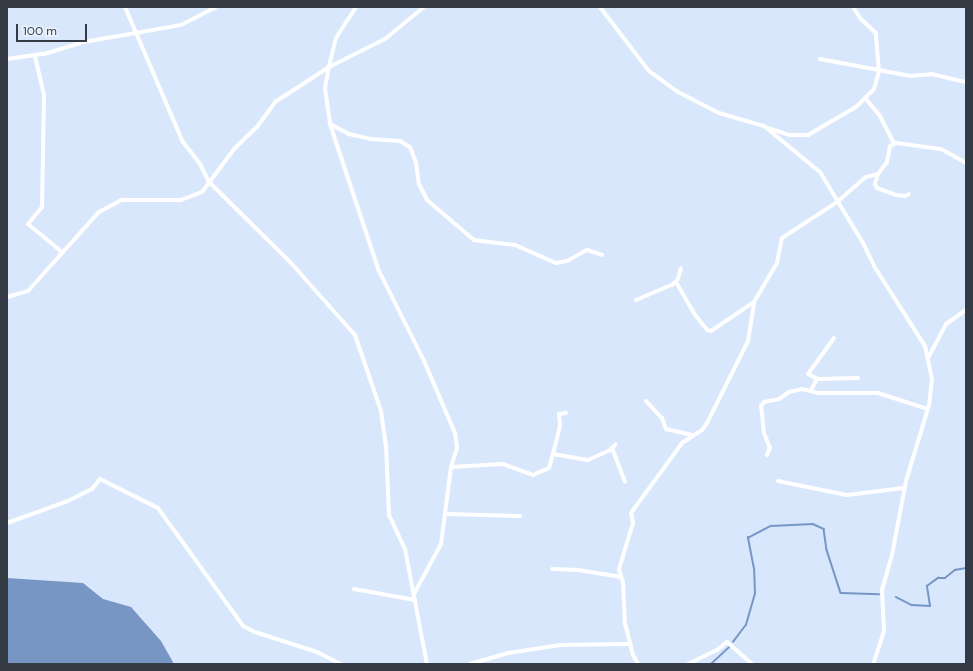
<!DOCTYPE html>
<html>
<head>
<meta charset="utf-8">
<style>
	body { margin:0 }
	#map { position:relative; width:973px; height:671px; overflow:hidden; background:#d9e7fc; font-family:"DM Sans",sans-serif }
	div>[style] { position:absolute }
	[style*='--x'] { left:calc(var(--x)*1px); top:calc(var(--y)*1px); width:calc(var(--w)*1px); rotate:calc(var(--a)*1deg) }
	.water>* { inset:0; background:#7896c3 }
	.stream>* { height:1.5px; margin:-0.75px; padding:0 0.75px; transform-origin:0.75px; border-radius:0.75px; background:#7896c3 }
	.minor>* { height:4px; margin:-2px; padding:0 2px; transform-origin:2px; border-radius:2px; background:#fff }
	span { translate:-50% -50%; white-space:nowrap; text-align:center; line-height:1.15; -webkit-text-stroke:4px #edf4ff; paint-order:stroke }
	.frame { position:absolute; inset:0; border:8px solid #343b45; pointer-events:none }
	.scale { position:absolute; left:16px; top:24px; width:71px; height:18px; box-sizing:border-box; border:2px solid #343b45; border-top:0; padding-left:5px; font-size:12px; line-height:14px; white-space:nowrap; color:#343b45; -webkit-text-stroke:3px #edf4ff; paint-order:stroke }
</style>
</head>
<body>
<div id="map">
	<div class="water">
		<div style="clip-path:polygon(7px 578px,83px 583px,103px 599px,131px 607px,161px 641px,174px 664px,7px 664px)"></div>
	</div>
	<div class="stream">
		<div style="--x:896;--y:597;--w:18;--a:27"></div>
		<div style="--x:912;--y:605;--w:18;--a:3"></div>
		<div style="--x:930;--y:606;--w:20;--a:-99"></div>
		<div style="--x:927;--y:586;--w:14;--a:-36"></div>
		<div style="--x:938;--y:578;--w:7;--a:0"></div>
		<div style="--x:945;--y:578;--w:13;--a:-39"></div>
		<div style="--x:955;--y:570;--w:11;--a:-10"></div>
		<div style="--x:733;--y:642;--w:21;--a:-53"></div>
		<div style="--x:746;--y:625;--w:32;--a:-74"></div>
		<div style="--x:755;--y:594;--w:25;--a:-92"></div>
		<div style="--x:754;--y:569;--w:32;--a:-101"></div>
		<div style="--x:748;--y:538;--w:26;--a:-28"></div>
		<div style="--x:771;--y:526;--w:42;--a:-2.7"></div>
		<div style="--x:813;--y:524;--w:12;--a:24"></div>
		<div style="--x:824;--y:529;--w:21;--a:82"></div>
		<div style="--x:827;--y:550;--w:45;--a:72"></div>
		<div style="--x:841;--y:593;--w:38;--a:2"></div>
		<div style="--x:711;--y:664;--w:26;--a:-43"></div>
	</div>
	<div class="minor">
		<div style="--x:125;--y:7;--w:147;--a:66.8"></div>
		<div style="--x:183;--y:142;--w:28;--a:52"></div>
		<div style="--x:200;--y:164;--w:20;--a:63"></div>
		<div style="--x:209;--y:182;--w:115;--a:44.6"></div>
		<div style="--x:291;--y:263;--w:96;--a:48.4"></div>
		<div style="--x:355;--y:335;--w:80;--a:71.1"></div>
		<div style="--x:381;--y:411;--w:34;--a:82"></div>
		<div style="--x:386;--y:445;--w:70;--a:87.5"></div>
		<div style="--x:389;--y:515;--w:38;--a:65"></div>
		<div style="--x:405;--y:549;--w:117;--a:79.2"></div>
		<div style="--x:356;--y:7;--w:37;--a:123"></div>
		<div style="--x:336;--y:38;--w:30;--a:104"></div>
		<div style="--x:329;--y:67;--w:21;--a:101"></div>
		<div style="--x:325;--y:88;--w:36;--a:82"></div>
		<div style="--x:330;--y:124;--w:155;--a:71.6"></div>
		<div style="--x:379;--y:271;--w:101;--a:63.4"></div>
		<div style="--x:424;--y:361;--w:78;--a:66.7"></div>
		<div style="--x:455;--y:433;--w:15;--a:82"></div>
		<div style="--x:457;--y:448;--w:20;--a:108"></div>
		<div style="--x:451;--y:467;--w:78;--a:97.4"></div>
		<div style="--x:441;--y:544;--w:57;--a:118.4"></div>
		<div style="--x:600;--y:7;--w:81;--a:52.6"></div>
		<div style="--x:649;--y:71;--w:36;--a:36"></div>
		<div style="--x:678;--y:92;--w:46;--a:27.1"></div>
		<div style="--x:719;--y:113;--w:47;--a:16.1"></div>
		<div style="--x:764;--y:126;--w:72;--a:39.4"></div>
		<div style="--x:820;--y:172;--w:83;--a:58.8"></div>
		<div style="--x:863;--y:243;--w:25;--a:64"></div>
		<div style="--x:874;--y:266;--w:95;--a:57.5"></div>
		<div style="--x:925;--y:346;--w:33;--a:78"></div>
		<div style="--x:932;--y:378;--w:27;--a:96"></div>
		<div style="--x:929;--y:405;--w:79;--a:106.8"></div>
		<div style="--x:906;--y:481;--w:75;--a:100.7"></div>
		<div style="--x:892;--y:555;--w:35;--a:106"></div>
		<div style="--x:882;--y:589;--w:42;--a:87.3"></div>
		<div style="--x:884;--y:631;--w:35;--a:108"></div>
		<div style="--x:35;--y:56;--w:39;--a:77"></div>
		<div style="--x:44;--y:94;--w:113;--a:91"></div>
		<div style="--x:42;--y:207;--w:22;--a:129"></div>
		<div style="--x:28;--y:224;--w:44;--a:39.5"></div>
		<div style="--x:7;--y:59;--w:37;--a:-8"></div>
		<div style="--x:44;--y:54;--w:42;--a:-16.7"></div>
		<div style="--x:84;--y:42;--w:98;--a:-9.9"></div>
		<div style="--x:181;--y:25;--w:39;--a:-27"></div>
		<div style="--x:820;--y:59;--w:92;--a:10.7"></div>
		<div style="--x:910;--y:76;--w:21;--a:-5"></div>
		<div style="--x:931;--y:74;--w:36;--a:13"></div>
		<div style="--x:865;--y:98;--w:23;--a:50"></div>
		<div style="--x:880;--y:116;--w:31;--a:63"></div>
		<div style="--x:330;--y:124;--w:21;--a:28"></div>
		<div style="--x:349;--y:134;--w:23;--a:13"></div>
		<div style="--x:371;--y:139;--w:29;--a:4"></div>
		<div style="--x:400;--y:141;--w:12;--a:31"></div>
		<div style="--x:410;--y:147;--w:17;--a:69"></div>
		<div style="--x:416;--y:163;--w:21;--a:82"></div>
		<div style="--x:419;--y:184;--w:18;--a:63"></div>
		<div style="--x:427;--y:200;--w:62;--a:40.4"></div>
		<div style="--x:474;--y:240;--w:41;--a:7"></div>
		<div style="--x:515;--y:245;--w:45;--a:23.7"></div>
		<div style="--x:556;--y:263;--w:11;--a:-10"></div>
		<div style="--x:567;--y:261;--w:23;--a:-29"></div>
		<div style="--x:587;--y:250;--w:16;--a:18"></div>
		<div style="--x:768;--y:128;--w:23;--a:18"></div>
		<div style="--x:790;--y:135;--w:18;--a:0"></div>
		<div style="--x:808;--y:135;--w:56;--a:-30.3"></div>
		<div style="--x:856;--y:107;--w:25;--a:-45"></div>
		<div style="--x:874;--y:89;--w:19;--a:-74"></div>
		<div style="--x:879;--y:71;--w:38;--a:-95"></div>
		<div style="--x:876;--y:33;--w:22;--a:-137"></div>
		<div style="--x:860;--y:18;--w:13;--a:-122"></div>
		<div style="--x:878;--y:174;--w:10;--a:107"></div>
		<div style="--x:875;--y:184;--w:4;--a:63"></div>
		<div style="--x:877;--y:188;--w:20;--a:20"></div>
		<div style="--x:896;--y:195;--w:9;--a:6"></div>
		<div style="--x:905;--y:196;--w:4;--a:-27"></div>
		<div style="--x:676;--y:282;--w:34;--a:60"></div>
		<div style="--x:693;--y:312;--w:23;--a:52"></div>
		<div style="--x:707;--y:330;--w:4;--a:14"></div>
		<div style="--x:711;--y:331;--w:52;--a:-34"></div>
		<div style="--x:7;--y:297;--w:22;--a:-16"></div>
		<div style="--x:28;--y:291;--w:106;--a:-48.1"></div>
		<div style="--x:99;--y:212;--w:26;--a:-28"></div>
		<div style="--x:122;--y:200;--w:59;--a:0"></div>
		<div style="--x:181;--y:200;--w:22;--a:-21"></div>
		<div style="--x:202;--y:192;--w:54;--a:-53.3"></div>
		<div style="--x:234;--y:149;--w:32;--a:-44"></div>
		<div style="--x:257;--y:127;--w:31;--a:-54"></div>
		<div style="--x:275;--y:102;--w:64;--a:-32.9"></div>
		<div style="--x:329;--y:67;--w:63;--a:-26.6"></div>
		<div style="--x:385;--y:39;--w:50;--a:-39.4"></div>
		<div style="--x:636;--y:300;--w:39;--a:-23"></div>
		<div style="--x:672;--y:285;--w:8;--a:-45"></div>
		<div style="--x:678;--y:279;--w:11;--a:-75"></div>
		<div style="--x:834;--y:338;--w:44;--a:125.8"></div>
		<div style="--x:808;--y:374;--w:10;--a:29"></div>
		<div style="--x:817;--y:379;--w:41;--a:-1.4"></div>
		<div style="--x:928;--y:358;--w:38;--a:-62"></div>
		<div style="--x:946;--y:324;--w:24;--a:-35"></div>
		<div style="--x:811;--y:390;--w:13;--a:-61"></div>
		<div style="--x:646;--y:401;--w:23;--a:47"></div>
		<div style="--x:662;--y:418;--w:12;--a:70"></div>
		<div style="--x:666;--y:429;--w:27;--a:13"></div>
		<div style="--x:612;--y:448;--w:36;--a:69"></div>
		<div style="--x:553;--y:454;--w:30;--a:-76"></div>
		<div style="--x:560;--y:425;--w:11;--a:-95"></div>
		<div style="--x:559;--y:414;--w:7;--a:-8"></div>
		<div style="--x:767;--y:455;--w:8;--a:-67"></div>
		<div style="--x:770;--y:448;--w:16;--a:-112"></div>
		<div style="--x:764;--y:433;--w:27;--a:-96"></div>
		<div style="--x:761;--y:406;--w:5;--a:-53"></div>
		<div style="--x:764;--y:402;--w:15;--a:-11"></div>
		<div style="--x:779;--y:399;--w:12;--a:-35"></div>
		<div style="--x:789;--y:392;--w:13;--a:-13"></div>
		<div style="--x:802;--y:389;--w:16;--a:14"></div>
		<div style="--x:818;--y:393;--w:60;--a:0"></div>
		<div style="--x:878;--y:393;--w:52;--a:17.7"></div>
		<div style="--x:451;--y:467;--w:52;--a:-3.3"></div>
		<div style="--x:503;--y:464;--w:32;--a:20"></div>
		<div style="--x:533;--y:475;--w:17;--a:-24"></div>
		<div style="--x:549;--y:468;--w:15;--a:-74"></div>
		<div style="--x:553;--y:454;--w:36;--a:10"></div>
		<div style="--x:588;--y:460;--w:24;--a:-24"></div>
		<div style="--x:610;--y:450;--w:8;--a:-45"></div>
		<div style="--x:778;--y:481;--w:70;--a:11.5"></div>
		<div style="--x:847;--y:495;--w:57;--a:-7"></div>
		<div style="--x:447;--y:514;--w:73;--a:1.6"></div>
		<div style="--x:7;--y:523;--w:65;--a:-19.8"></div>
		<div style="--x:68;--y:501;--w:27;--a:-27"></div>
		<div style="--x:92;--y:489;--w:13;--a:-51"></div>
		<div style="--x:100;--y:479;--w:65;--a:26.6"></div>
		<div style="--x:158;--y:508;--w:145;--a:54.2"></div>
		<div style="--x:243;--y:626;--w:13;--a:27"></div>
		<div style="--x:255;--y:632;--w:65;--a:17.9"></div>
		<div style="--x:317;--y:652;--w:27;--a:27"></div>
		<div style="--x:552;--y:569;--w:26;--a:2"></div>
		<div style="--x:578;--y:570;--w:44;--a:9.2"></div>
		<div style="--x:354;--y:589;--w:62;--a:10.2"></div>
		<div style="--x:470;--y:664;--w:40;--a:-16"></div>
		<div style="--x:508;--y:653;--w:53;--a:-8.7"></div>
		<div style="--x:560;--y:645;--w:69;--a:-0.8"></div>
		<div style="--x:638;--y:664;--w:10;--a:-119"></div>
		<div style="--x:633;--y:655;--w:32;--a:-104"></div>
		<div style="--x:625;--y:624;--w:41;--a:-92.8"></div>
		<div style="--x:623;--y:583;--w:15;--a:-106"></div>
		<div style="--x:619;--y:569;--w:48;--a:-73.1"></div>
		<div style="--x:633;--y:523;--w:10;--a:-101"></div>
		<div style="--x:631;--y:513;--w:87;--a:-53.9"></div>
		<div style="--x:682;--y:443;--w:24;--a:-33"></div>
		<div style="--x:702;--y:430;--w:9;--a:-54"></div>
		<div style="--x:707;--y:423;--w:92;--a:-63.4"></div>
		<div style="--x:748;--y:341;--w:39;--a:-81"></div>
		<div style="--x:754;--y:302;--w:45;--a:-59.5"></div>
		<div style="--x:777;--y:263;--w:25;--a:-79"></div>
		<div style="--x:782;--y:238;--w:66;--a:-33.2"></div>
		<div style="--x:837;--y:202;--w:38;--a:-41"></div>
		<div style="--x:866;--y:177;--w:12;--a:-14"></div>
		<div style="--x:878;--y:174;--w:15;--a:-53"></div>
		<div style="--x:887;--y:162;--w:16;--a:-79"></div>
		<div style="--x:890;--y:146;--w:7;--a:-27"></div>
		<div style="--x:896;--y:143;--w:45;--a:7.6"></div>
		<div style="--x:941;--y:149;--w:29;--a:29"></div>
		<div style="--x:688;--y:664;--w:32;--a:-26"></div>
		<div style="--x:717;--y:650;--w:13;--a:-39"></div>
		<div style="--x:727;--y:642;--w:33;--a:41"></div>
	</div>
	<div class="frame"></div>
	<div class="scale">100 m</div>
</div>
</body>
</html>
